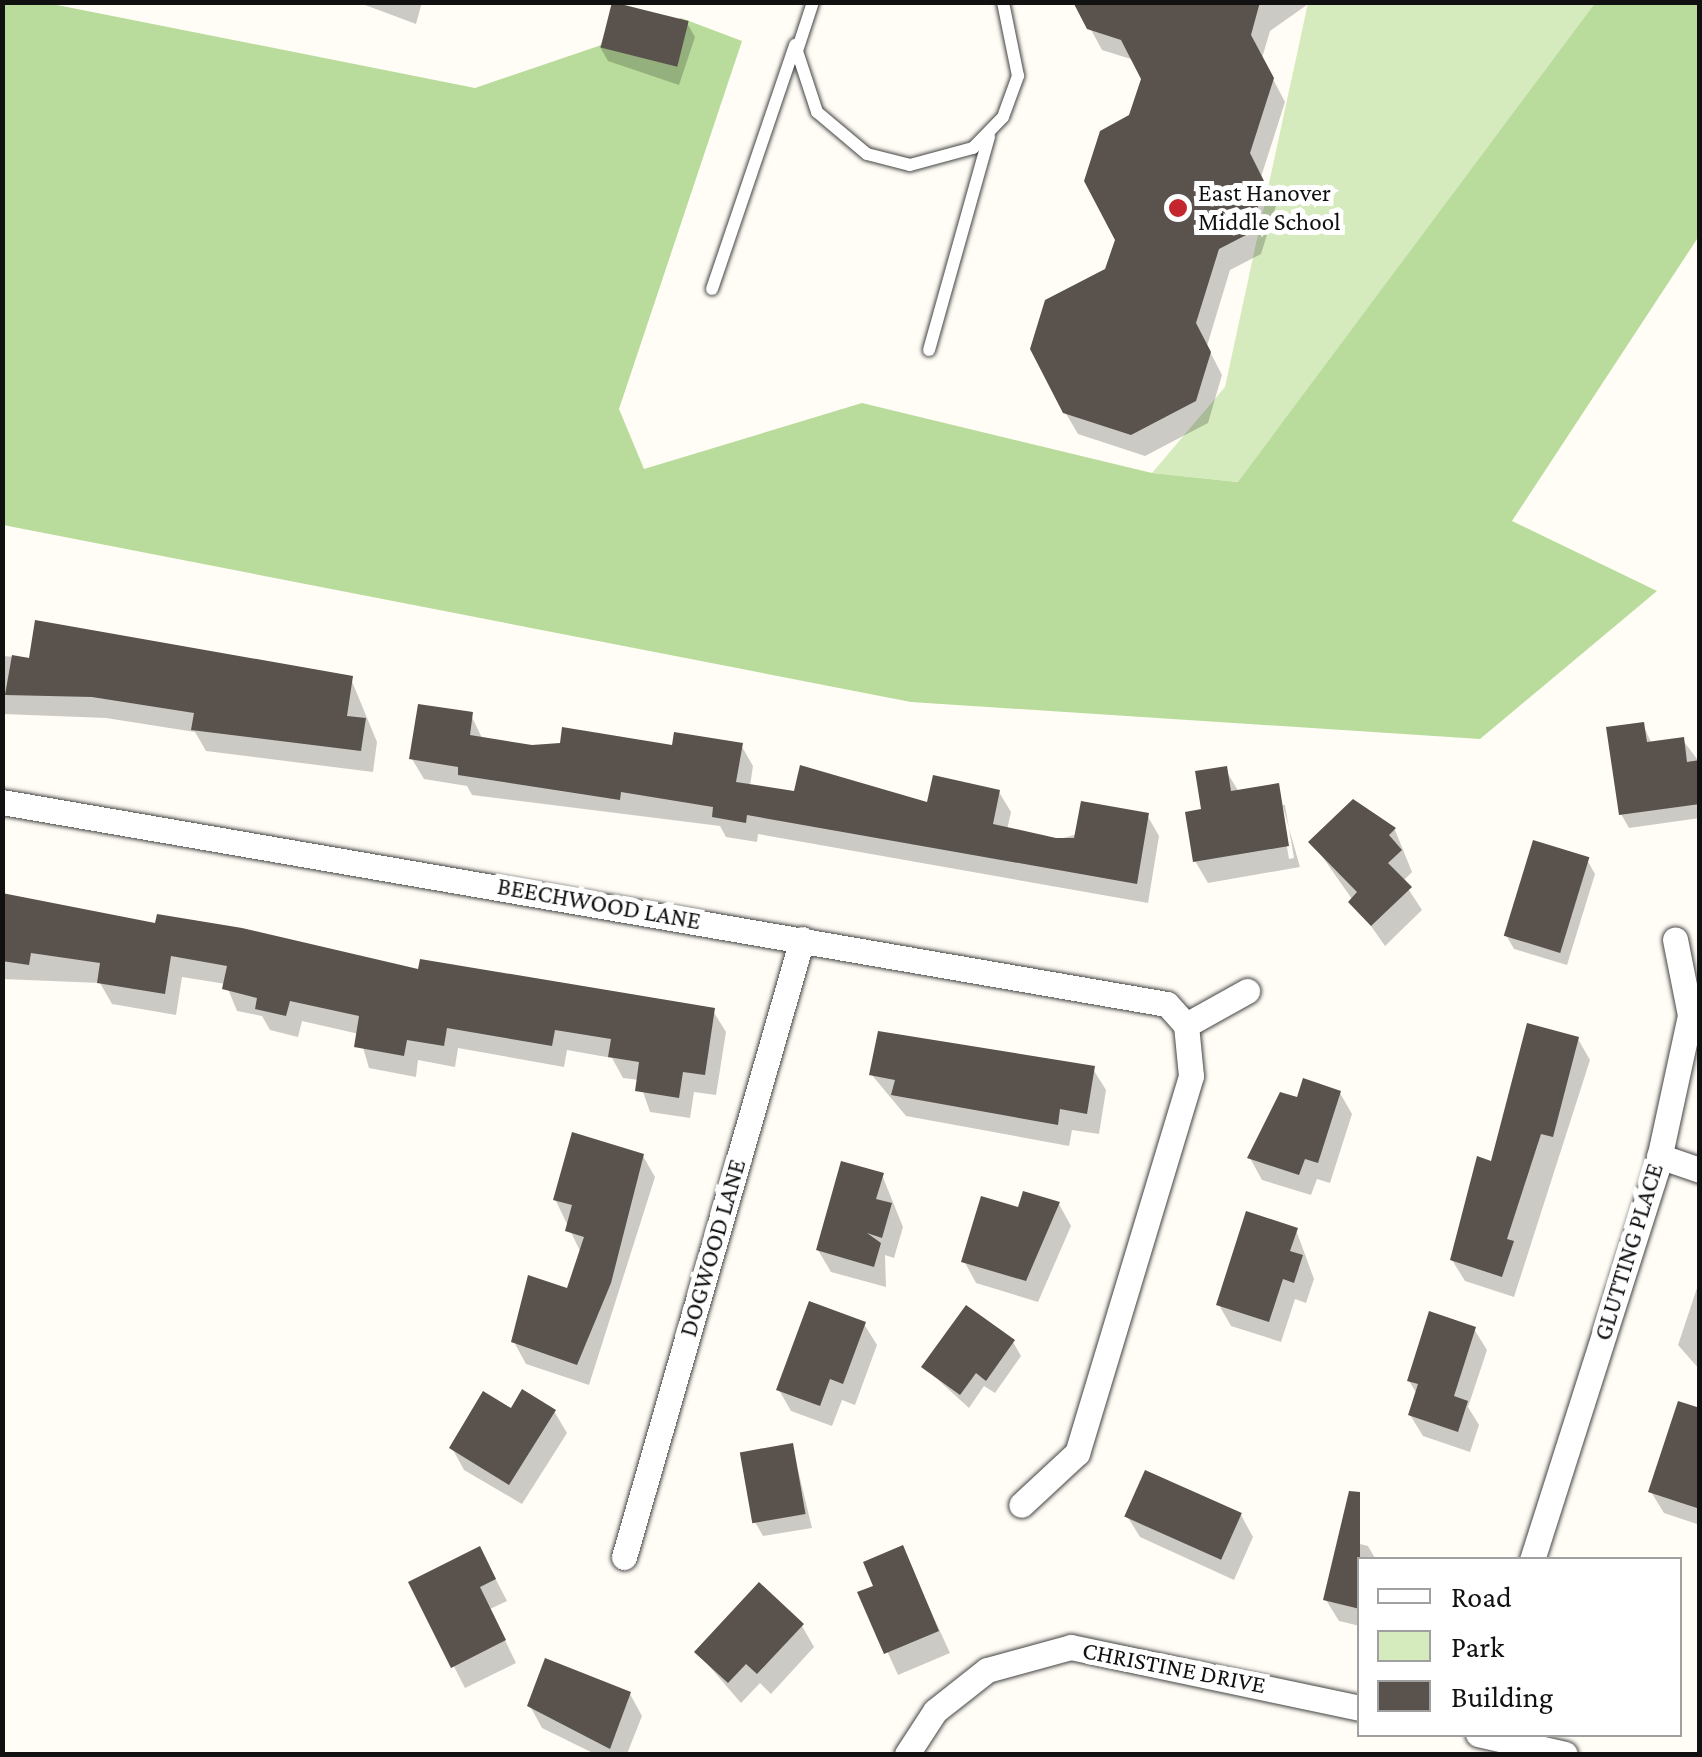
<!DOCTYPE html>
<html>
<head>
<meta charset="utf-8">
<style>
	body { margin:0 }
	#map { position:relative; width:1702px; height:1757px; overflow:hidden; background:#fffdf5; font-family:"Crimson Pro",serif }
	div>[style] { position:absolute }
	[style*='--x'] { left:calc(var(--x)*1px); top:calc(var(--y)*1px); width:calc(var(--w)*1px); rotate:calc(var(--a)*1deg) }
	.green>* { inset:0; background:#d5ebbd }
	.forest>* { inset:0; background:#b9dc9c }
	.shadow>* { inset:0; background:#0003 }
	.building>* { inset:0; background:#5a524d; transform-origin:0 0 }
	.roads { filter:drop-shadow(0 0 2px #444) drop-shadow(0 0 2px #444) }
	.service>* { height:12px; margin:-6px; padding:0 6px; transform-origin:6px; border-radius:6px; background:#fff }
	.minor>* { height:25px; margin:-12.5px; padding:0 12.5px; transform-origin:12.5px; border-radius:12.5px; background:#fff }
	.dots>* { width:28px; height:28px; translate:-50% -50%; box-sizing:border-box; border:5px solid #fff; border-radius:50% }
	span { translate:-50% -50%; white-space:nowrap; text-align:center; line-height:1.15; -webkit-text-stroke:10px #fff; paint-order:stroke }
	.poi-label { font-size:25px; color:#111 }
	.left { translate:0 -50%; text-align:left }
	.street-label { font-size:25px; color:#111 }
	.frame { position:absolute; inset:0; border:5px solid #111; pointer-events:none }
	.legend { position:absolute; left:1357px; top:1557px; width:325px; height:180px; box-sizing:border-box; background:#fff; border:2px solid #a0a0a0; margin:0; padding:12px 18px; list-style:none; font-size:30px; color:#111 }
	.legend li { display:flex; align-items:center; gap:20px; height:50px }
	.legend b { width:50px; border:2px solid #a0a0a0 }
</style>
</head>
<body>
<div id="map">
	<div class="green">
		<div style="clip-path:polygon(1308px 3px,1595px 3px,1239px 482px,1152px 473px,1225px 387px)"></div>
	</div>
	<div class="forest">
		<div style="clip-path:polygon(2px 3px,47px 3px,475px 88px,681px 18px,742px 41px,619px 409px,644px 469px,862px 403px,1152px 473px,1238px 482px,1595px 3px,1699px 3px,1699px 236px,1512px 521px,1657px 591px,1480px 739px,911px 702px,3px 525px)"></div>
	</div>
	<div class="shadow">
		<div style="clip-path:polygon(357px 2px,422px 2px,416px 24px)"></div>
		<div style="clip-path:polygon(615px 2px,687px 23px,695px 37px,679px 85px,608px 61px,600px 47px)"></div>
		<div style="clip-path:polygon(1076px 2px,1311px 2px,1270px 31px,1262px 58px,1285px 102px,1261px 177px,1276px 206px,1261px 254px,1230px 270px,1207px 346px,1222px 375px,1208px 423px,1145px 456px,1078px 434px,1065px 412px,1118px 240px,1144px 79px,1134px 60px,1102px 50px)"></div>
		<div style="clip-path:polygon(2px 656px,351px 679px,377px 742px,373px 772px,206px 751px,195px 732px,106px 718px,2px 714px)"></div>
		<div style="clip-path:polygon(471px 715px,483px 740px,532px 747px,741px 745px,753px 766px,750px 786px,796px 794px,929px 805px,999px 792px,1011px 812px,1007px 830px,1056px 840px,1147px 815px,1159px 836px,1148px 903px,758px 834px,757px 842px,726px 837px,720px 826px,472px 795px,467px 786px,424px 779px,412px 759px)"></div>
		<div style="clip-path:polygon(1643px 725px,1652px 744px,1682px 739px,1700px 763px,1700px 818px,1629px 828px,1621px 814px)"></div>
		<div style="clip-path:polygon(evenodd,1225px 769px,1239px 792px,1277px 786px,1300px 867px,1208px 883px,1195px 861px,1225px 769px,1280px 805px,1285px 805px,1294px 858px,1289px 859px,1280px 805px)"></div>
		<div style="clip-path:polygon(1354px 802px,1395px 830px,1412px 872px,1403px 881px,1422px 910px,1385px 946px,1312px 842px)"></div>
		<div style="clip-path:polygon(1587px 860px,1595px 874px,1567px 965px,1514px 949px,1506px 935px)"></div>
		<div style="clip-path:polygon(2px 896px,420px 972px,713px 1011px,726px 1032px,716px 1095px,694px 1092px,690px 1118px,650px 1112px,639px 1080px,623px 1078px,612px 1058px,567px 1050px,564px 1067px,458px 1048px,455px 1067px,418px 1060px,416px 1077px,369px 1068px,359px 1034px,302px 1021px,298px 1037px,270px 1030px,262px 1016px,237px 1011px,226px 984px,182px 977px,176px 1015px,112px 1004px,100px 983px,2px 979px)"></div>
		<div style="clip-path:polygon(1578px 1039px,1590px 1060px,1514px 1297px,1465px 1281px,1452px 1260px,1493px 1164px)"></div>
		<div style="clip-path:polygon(1093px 1069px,1106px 1090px,1099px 1134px,1072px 1130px,1069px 1146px,906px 1116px,871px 1074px)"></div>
		<div style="clip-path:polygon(1340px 1093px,1352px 1114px,1330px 1183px,1317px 1179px,1311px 1195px,1262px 1180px,1250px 1158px,1298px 1101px)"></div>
		<div style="clip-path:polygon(643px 1156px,655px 1177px,589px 1385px,526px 1364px,514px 1342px,569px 1292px,581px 1253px,555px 1199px)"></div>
		<div style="clip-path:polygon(882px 1175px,903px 1227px,894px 1258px,885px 1255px,886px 1287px,831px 1272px,818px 1250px)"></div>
		<div style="clip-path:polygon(1059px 1204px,1071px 1226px,1038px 1302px,976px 1283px,964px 1261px,1020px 1210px)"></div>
		<div style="clip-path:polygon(1296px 1230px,1314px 1279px,1306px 1303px,1295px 1299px,1281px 1342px,1231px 1326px,1219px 1305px)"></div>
		<div style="clip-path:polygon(1700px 1279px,1700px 1370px,1678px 1345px)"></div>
		<div style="clip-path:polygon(864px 1324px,877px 1345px,855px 1405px,842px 1400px,832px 1426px,791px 1411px,779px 1390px)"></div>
		<div style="clip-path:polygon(1474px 1329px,1487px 1350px,1468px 1407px,1479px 1425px,1470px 1452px,1423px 1436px,1410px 1415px,1417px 1394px,1409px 1381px)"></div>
		<div style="clip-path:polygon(1013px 1342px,1021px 1356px,995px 1393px,984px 1386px,969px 1408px,924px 1367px)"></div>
		<div style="clip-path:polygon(554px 1411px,567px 1433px,522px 1504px,464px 1470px,452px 1448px)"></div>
		<div style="clip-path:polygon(1700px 1411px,1700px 1525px,1664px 1513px,1651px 1492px)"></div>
		<div style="clip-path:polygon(792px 1445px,812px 1528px,763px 1536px,755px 1522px)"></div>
		<div style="clip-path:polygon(1241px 1515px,1253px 1537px,1234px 1580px,1140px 1537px,1127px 1516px)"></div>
		<div style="clip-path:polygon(1340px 1539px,1368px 1546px,1376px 1560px,1360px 1560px,1360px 1626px,1339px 1621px,1326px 1600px)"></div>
		<div style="clip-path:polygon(902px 1548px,950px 1653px,898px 1675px,861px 1594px,876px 1587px)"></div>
		<div style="clip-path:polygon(491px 1570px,507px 1601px,490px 1609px,516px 1663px,465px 1688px,411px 1583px)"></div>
		<div style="clip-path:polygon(802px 1626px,814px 1647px,771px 1694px,760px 1683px,741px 1703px,697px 1652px)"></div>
		<div style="clip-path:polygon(630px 1694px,642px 1716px,627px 1754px,595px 1754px,542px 1728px,530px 1706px)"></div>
	</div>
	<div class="building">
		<div style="left:612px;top:2px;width:79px;height:47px;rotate:14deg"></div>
		<div style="clip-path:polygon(1073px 2px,1260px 2px,1251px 35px,1274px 78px,1250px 153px,1265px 183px,1250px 233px,1219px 249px,1196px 323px,1211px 352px,1196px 401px,1131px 435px,1063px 413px,1030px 349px,1045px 300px,1105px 269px,1115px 240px,1084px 181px,1100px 131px,1129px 115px,1141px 79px,1121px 40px,1087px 29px)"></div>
		<div style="clip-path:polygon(35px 620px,353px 676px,347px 716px,366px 718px,361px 751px,191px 730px,194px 713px,92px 697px,5px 695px,12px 655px,29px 658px)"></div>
		<div style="clip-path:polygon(418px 704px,473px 712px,470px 735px,532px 745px,560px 743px,562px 727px,672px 745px,674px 732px,743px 743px,736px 782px,794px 791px,800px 765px,927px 802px,933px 775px,1000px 790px,993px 824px,1056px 838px,1074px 838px,1081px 801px,1149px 813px,1137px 884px,747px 815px,746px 823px,712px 817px,713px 807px,621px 792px,620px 800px,458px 775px,458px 767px,409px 759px)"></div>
		<div style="clip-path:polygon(1644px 722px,1647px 742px,1684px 737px,1687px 762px,1700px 760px,1700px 804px,1619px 815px,1606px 727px)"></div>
		<div style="clip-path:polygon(1227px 766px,1231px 791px,1279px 783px,1289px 846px,1193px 862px,1185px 812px,1201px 809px,1195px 771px)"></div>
		<div style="clip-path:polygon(1353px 799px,1396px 828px,1389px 835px,1402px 850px,1388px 863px,1412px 887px,1371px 926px,1348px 902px,1357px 892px,1308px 842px)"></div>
		<div style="left:1533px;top:840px;width:59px;height:100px;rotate:17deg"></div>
		<div style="clip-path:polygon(2px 893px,155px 923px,157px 914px,242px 928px,418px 969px,420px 959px,715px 1008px,705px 1075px,683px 1072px,679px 1098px,635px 1091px,639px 1062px,608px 1057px,611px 1039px,555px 1030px,552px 1046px,447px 1028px,444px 1046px,407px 1040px,404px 1056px,354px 1047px,359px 1016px,290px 1001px,286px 1016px,255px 1009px,257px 998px,222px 989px,227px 966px,171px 956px,165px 994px,97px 983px,100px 963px,31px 953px,29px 965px,2px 961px)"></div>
		<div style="clip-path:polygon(1527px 1023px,1579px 1037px,1553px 1137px,1541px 1134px,1507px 1239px,1514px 1241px,1502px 1277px,1450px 1260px,1477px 1156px,1491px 1161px)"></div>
		<div style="clip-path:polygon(878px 1031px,1095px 1066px,1087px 1114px,1060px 1109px,1058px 1125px,891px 1095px,895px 1080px,869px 1075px)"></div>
		<div style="clip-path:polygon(1303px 1078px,1341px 1091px,1318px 1163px,1305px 1159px,1299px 1175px,1247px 1158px,1280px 1092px,1297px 1097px)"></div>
		<div style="clip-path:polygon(572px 1132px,644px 1154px,611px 1283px,577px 1365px,511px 1342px,528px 1275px,567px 1288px,584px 1237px,565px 1231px,572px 1205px,553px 1200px)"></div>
		<div style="clip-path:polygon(841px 1161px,884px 1173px,876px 1199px,892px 1203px,882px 1238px,867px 1233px,881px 1243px,874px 1267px,816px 1250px)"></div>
		<div style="clip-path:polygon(1023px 1191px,1060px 1202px,1026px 1281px,961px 1262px,981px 1196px,1018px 1207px)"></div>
		<div style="clip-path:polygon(1246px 1211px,1298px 1228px,1290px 1251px,1303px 1255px,1294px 1283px,1283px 1279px,1269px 1322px,1216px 1305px)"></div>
		<div style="clip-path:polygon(809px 1301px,866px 1322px,843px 1384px,830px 1379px,820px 1406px,776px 1390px)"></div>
		<div style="clip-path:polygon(966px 1305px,1015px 1340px,986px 1381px,976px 1373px,960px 1395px,921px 1367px)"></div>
		<div style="clip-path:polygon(1429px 1311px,1476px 1327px,1454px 1396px,1468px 1401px,1458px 1432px,1408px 1415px,1418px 1384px,1407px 1381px)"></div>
		<div style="clip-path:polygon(522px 1389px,556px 1410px,509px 1485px,449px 1448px,483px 1391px,511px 1408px)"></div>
		<div style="clip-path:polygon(1678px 1401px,1700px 1408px,1700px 1509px,1648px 1492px)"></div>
		<div style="left:793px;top:1443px;width:72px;height:54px;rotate:80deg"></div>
		<div style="left:1145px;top:1470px;width:106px;height:51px;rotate:24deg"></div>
		<div style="clip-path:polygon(1349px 1491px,1360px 1492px,1360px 1609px,1323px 1600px)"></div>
		<div style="clip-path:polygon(903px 1545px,939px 1631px,884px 1654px,857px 1592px,873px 1586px,863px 1562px)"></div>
		<div style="clip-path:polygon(480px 1546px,496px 1579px,480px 1587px,506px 1640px,451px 1668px,408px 1582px)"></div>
		<div style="clip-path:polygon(759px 1582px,804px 1624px,757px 1674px,746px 1664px,728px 1683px,694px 1652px)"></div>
		<div style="clip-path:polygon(545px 1658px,631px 1692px,610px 1749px,527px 1706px)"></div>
	</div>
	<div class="roads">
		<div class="service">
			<div style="--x:813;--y:2;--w:52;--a:108.1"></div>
			<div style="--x:797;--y:51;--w:64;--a:71.8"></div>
			<div style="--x:817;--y:112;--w:65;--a:40"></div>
			<div style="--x:867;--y:154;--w:44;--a:14.3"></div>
			<div style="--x:910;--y:165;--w:65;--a:-15.1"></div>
			<div style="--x:973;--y:148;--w:43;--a:-45.9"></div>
			<div style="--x:1003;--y:117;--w:44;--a:-69.9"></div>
			<div style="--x:1018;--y:76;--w:76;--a:-101.5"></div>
			<div style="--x:712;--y:289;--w:258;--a:-71.2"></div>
			<div style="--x:929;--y:350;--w:222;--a:-74.3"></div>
		</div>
		<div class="minor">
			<div style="--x:2;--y:802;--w:1182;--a:9.84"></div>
			<div style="--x:1167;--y:1004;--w:28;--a:48"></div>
			<div style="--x:1186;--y:1025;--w:51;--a:84.4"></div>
			<div style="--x:1191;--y:1076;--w:394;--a:106.8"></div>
			<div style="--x:1077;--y:1453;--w:76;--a:137.1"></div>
			<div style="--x:1186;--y:1025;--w:70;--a:-29.1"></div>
			<div style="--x:1659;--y:1156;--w:43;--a:18.9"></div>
			<div style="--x:624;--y:1557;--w:643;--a:-73.93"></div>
			<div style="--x:1532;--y:1560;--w:411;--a:-72.3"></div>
			<div style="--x:1657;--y:1168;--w:157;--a:-77.8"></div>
			<div style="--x:1690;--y:1015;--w:77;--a:-101.2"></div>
			<div style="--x:1478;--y:1734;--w:89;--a:12.9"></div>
			<div style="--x:907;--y:1754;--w:51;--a:-56.9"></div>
			<div style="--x:935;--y:1711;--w:66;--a:-38.3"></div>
			<div style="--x:987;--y:1670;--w:87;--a:-15.3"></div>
			<div style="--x:1071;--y:1647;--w:295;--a:11.9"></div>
		</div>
	</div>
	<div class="dots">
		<div style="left:1178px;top:208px;background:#c4262e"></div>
	</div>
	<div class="poi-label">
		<span class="left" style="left:1198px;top:208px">East Hanover<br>Middle School</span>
	</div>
	<div class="street-label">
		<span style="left:599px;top:904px;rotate:10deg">BEECHWOOD LANE</span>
		<span style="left:713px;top:1248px;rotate:-74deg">DOGWOOD LANE</span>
		<span style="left:1629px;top:1252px;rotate:-73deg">GLUTTING PLACE</span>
		<span style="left:1174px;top:1668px;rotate:11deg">CHRISTINE DRIVE</span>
	</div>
	<div class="frame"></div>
	<ul class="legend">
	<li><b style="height:12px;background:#fff"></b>Road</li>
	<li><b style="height:28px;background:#d5ebbd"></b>Park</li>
	<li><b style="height:28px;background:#5a524d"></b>Building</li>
	</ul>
</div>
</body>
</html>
